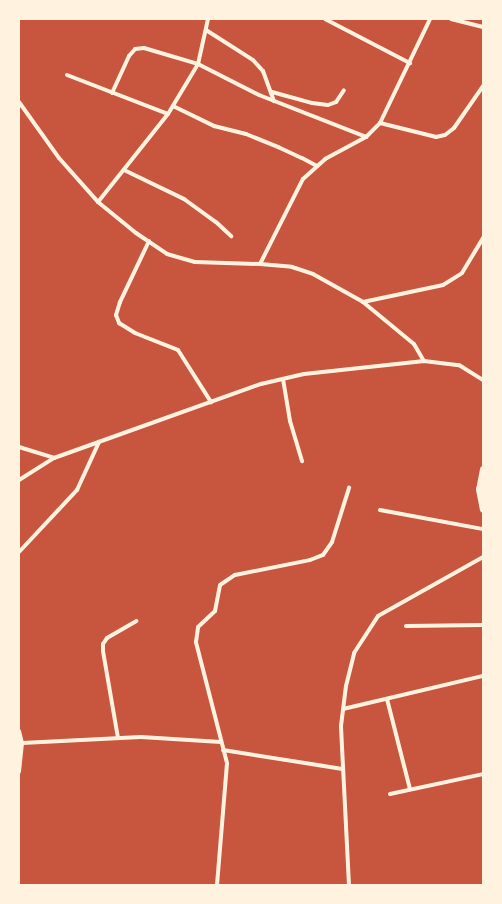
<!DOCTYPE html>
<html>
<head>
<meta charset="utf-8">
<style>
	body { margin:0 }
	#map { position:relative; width:502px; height:904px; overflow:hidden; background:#c8553d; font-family:Helvetica,sans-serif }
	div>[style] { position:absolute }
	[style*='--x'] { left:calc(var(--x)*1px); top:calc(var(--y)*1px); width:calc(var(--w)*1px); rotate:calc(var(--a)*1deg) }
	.minor>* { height:4px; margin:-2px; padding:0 2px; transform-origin:2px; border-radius:2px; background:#fff3e0 }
	.tertiary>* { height:7px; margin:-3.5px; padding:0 3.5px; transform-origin:3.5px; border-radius:3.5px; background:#fff3e0 }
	span { translate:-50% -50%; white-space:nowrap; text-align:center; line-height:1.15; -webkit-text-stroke:3.5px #fff3e0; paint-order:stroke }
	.frame { position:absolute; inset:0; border:20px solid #fff3e0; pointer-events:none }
</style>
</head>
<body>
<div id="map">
	<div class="minor">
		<div style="--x:325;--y:19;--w:96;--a:27.4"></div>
		<div style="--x:451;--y:19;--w:33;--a:14"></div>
		<div style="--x:206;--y:30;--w:56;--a:32.6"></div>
		<div style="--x:253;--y:60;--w:15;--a:48"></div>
		<div style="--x:263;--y:71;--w:32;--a:70"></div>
		<div style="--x:67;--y:75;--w:108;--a:21.1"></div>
		<div style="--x:272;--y:92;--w:41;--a:15.4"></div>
		<div style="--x:312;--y:103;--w:16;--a:7"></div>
		<div style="--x:328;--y:105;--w:9;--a:-21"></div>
		<div style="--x:336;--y:102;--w:14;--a:-56"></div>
		<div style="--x:112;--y:93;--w:41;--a:-65.3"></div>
		<div style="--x:129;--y:56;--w:9;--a:-49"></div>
		<div style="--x:135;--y:49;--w:9;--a:-6"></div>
		<div style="--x:144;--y:48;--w:56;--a:16.5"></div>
		<div style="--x:198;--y:64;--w:68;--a:26.9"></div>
		<div style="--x:259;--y:95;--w:115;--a:21.4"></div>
		<div style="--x:19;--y:102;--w:69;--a:54.5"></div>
		<div style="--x:59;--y:158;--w:59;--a:48.4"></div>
		<div style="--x:98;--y:202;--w:49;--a:39.2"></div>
		<div style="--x:136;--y:233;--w:37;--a:34"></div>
		<div style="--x:167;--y:254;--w:29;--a:16"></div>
		<div style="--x:195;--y:262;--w:65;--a:1.8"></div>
		<div style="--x:260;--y:264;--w:32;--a:5"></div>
		<div style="--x:292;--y:267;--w:22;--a:18"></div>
		<div style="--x:313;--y:274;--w:57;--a:29.2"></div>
		<div style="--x:363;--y:302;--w:82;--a:-12"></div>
		<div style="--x:443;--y:285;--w:22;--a:-32"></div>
		<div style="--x:462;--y:273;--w:41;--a:-59"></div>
		<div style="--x:173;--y:106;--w:46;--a:26"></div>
		<div style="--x:214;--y:126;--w:33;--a:14"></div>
		<div style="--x:246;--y:134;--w:35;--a:22"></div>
		<div style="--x:278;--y:147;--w:26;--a:25"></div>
		<div style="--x:302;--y:158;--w:17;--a:28"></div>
		<div style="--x:380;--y:123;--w:115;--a:-64.3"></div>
		<div style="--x:124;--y:170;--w:67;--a:25.8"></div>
		<div style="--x:184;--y:199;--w:39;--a:36"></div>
		<div style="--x:216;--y:222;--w:21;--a:43"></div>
		<div style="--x:98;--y:202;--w:112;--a:-51.5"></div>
		<div style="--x:168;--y:114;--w:58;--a:-59"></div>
		<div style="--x:198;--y:64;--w:46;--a:-77.5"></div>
		<div style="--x:149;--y:241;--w:68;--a:115.4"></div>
		<div style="--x:120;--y:302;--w:14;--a:107"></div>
		<div style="--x:116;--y:315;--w:9;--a:69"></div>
		<div style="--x:119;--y:323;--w:19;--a:32"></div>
		<div style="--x:135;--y:333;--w:46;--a:21.6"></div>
		<div style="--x:178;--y:350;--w:62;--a:57.6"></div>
		<div style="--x:260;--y:264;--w:95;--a:-63.2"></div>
		<div style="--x:303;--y:179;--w:30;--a:-42"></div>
		<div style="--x:325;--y:159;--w:47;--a:-28.2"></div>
		<div style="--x:366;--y:137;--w:20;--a:-45"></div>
		<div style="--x:380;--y:123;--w:58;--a:14"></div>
		<div style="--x:436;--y:137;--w:9;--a:-13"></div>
		<div style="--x:445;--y:135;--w:11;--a:-38"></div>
		<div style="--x:454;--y:128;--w:51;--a:-55.4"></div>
		<div style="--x:363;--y:302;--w:66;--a:39.5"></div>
		<div style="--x:414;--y:344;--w:20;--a:60"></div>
		<div style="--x:283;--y:379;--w:43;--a:80.5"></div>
		<div style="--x:290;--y:421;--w:42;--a:73.3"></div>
		<div style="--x:19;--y:447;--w:37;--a:17"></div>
		<div style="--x:19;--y:480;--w:41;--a:-32.2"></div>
		<div style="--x:54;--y:458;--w:220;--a:-19.7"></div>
		<div style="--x:261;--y:384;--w:44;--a:-13.1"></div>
		<div style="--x:304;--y:374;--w:121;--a:-6.2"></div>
		<div style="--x:424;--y:361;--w:35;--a:7"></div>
		<div style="--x:459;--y:365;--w:28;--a:32"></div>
		<div style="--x:380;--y:510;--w:105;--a:10.5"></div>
		<div style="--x:19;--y:552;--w:85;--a:-46.9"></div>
		<div style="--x:77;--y:490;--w:53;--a:-65.4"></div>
		<div style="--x:406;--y:626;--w:77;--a:-0.7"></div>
		<div style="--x:387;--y:699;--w:93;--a:75.7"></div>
		<div style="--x:343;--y:709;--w:144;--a:-13.3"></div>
		<div style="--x:19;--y:731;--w:12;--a:76"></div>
		<div style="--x:22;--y:743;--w:29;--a:96"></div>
		<div style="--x:118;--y:738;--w:88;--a:-99.8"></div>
		<div style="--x:103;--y:651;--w:7;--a:-90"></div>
		<div style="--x:103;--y:644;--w:7;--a:-56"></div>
		<div style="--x:107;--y:638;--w:34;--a:-30"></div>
		<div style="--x:22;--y:743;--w:119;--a:-2.9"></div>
		<div style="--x:141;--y:737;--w:80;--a:3.6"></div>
		<div style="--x:223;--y:750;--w:121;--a:9"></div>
		<div style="--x:390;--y:794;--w:95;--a:-12.1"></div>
		<div style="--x:217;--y:885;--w:122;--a:-85.3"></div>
		<div style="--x:227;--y:763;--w:125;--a:-104.4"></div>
		<div style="--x:196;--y:642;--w:15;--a:-82"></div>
		<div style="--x:198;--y:627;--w:23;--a:-43"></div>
		<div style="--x:215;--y:611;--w:26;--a:-79"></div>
		<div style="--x:220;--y:585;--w:18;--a:-34"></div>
		<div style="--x:235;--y:575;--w:76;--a:-11.3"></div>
		<div style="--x:310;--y:560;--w:14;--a:-21"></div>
		<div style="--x:323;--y:555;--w:16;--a:-55"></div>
		<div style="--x:332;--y:542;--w:57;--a:-72.5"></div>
		<div style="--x:349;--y:885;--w:159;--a:-92.9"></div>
		<div style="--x:341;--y:726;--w:40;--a:-82.9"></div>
		<div style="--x:346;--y:686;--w:34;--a:-76"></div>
		<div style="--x:354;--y:653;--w:44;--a:-57"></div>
		<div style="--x:378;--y:616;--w:120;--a:-29.3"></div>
	</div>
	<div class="tertiary">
		<div style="--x:483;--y:469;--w:20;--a:101"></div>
		<div style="--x:479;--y:489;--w:20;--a:79"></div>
	</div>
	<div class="frame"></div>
</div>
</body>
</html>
